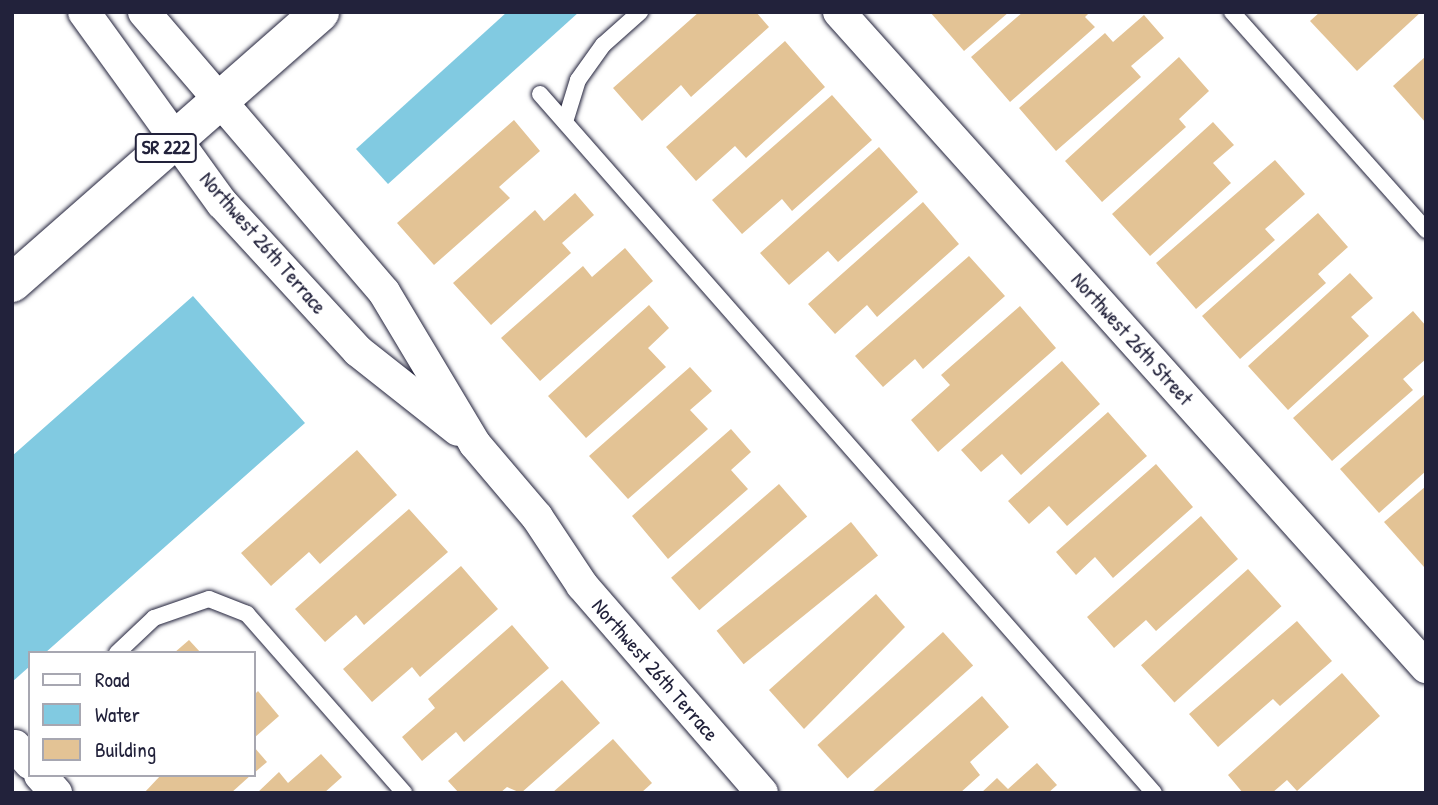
<!DOCTYPE html>
<html>
<head>
<meta charset="utf-8">
<style>
	body { margin:0 }
	#map { position:relative; width:1438px; height:805px; overflow:hidden; background:#fff; font-family:"Patrick Hand",sans-serif }
	div>[style] { position:absolute }
	[style*='--x'] { left:calc(var(--x)*1px); top:calc(var(--y)*1px); width:calc(var(--w)*1px); rotate:calc(var(--a)*1deg) }
	.water>* { inset:0; background:#81cae1 }
	.building>* { inset:0; background:#e3c395; transform-origin:0 0 }
	.roads { filter:drop-shadow(0 0 2px #22223b) drop-shadow(0 0 2px #22223b) }
	.lane>* { height:16px; margin:-8px; padding:0 8px; transform-origin:8px; border-radius:8px; background:#fff }
	.street>* { height:32px; margin:-16px; padding:0 16px; transform-origin:16px; border-radius:16px; background:#fff }
	.primary>* { height:38px; margin:-19px; padding:0 19px; transform-origin:19px; border-radius:19px; background:#fff }
	span { translate:-50% -50%; white-space:nowrap; text-align:center; line-height:1.15; -webkit-text-stroke:5px #fff; paint-order:stroke }
	.shield-label span { padding:2px 5px; background:#fff; border:2px solid; border-radius:5px; -webkit-text-stroke-width:0 }
	.shield-label { font-size:19px; color:#22223b; font-weight:700 }
	.street-label { font-size:21px; color:#22223b }
	.frame { position:absolute; inset:0; border:14px solid #22223b; pointer-events:none }
	.legend { position:absolute; left:28px; top:651px; width:228px; height:126px; box-sizing:border-box; background:#fff; border:2px solid #a7a7b1; margin:0; padding:9px 12px; list-style:none; font-size:21px; color:#22223b }
	.legend li { display:flex; align-items:center; gap:14px; height:35px }
	.legend b { width:35px; border:2px solid #a7a7b1 }
</style>
</head>
<body>
<div id="map">
	<div class="water">
		<div style="clip-path:polygon(507px 12px,579px 12px,388px 184px,356px 149px)"></div>
		<div style="clip-path:polygon(193px 296px,305px 423px,45px 653px,30px 653px,30px 666px,12px 682px,12px 456px)"></div>
	</div>
	<div class="building">
		<div style="clip-path:polygon(699px 12px,756px 12px,769px 27px,691px 97px,681px 85px,642px 121px,613px 88px)"></div>
		<div style="clip-path:polygon(930px 12px,1009px 12px,964px 51px)"></div>
		<div style="clip-path:polygon(1023px 12px,1090px 12px,1085px 17px,1095px 27px,1010px 102px,971px 57px)"></div>
		<div style="clip-path:polygon(1320px 12px,1421px 12px,1357px 71px,1310px 21px)"></div>
		<div style="clip-path:polygon(1144px 15px,1164px 38px,1131px 66px,1141px 77px,1056px 151px,1019px 108px,1105px 33px,1113px 42px)"></div>
		<div style="clip-path:polygon(785px 41px,825px 87px,746px 158px,735px 146px,696px 181px,666px 147px)"></div>
		<div style="clip-path:polygon(1426px 56px,1426px 123px,1393px 86px)"></div>
		<div style="clip-path:polygon(1179px 57px,1209px 91px,1179px 119px,1186px 127px,1102px 202px,1065px 161px)"></div>
		<div style="clip-path:polygon(832px 95px,872px 140px,792px 211px,782px 199px,742px 234px,712px 200px)"></div>
		<div style="clip-path:polygon(514px 120px,540px 151px,499px 187px,510px 198px,434px 265px,397px 223px)"></div>
		<div style="clip-path:polygon(1213px 122px,1234px 145px,1213px 163px,1231px 183px,1150px 256px,1112px 214px)"></div>
		<div style="clip-path:polygon(879px 147px,918px 192px,838px 262px,828px 251px,789px 285px,760px 253px)"></div>
		<div style="clip-path:polygon(1275px 160px,1305px 194px,1265px 229px,1275px 240px,1196px 309px,1156px 263px)"></div>
		<div style="clip-path:polygon(575px 193px,594px 215px,562px 243px,571px 253px,491px 325px,453px 283px,535px 210px,544px 221px)"></div>
		<div style="clip-path:polygon(923px 202px,959px 244px,877px 317px,867px 305px,835px 334px,808px 304px)"></div>
		<div style="clip-path:polygon(1318px 213px,1348px 247px,1318px 274px,1326px 283px,1240px 359px,1202px 316px)"></div>
		<div style="clip-path:polygon(625px 248px,653px 281px,540px 381px,501px 338px,583px 266px,592px 277px)"></div>
		<div style="clip-path:polygon(969px 256px,1005px 296px,923px 369px,915px 359px,883px 387px,855px 356px)"></div>
		<div style="clip-path:polygon(1350px 273px,1373px 298px,1351px 317px,1369px 336px,1288px 410px,1248px 366px)"></div>
		<div style="clip-path:polygon(649px 305px,669px 328px,648px 348px,666px 367px,586px 438px,548px 396px)"></div>
		<div style="clip-path:polygon(1020px 306px,1056px 348px,938px 452px,911px 420px,950px 385px,941px 375px)"></div>
		<div style="clip-path:polygon(1413px 311px,1426px 326px,1426px 359px,1403px 379px,1413px 390px,1332px 461px,1293px 418px)"></div>
		<div style="clip-path:polygon(1062px 361px,1100px 404px,1021px 475px,1002px 454px,981px 472px,961px 450px)"></div>
		<div style="clip-path:polygon(690px 367px,712px 391px,690px 410px,708px 429px,628px 499px,589px 456px)"></div>
		<div style="clip-path:polygon(1426px 393px,1426px 471px,1379px 513px,1340px 469px)"></div>
		<div style="clip-path:polygon(1108px 412px,1147px 456px,1067px 526px,1049px 506px,1029px 524px,1008px 501px)"></div>
		<div style="clip-path:polygon(731px 429px,751px 452px,731px 470px,748px 489px,668px 559px,632px 516px)"></div>
		<div style="clip-path:polygon(357px 450px,397px 495px,320px 564px,309px 552px,271px 586px,241px 553px)"></div>
		<div style="clip-path:polygon(1156px 464px,1193px 507px,1113px 578px,1095px 557px,1076px 575px,1056px 552px)"></div>
		<div style="left:779px;top:484px;width:43px;height:143px;rotate:49deg"></div>
		<div style="clip-path:polygon(1426px 486px,1426px 566px,1424px 567px,1384px 522px)"></div>
		<div style="clip-path:polygon(409px 509px,448px 552px,364px 625px,356px 615px,325px 642px,295px 609px)"></div>
		<div style="clip-path:polygon(1201px 516px,1238px 559px,1156px 631px,1146px 620px,1114px 648px,1087px 617px)"></div>
		<div style="left:851px;top:522px;width:43px;height:173px;rotate:51deg"></div>
		<div style="clip-path:polygon(461px 566px,498px 609px,420px 677px,412px 667px,372px 702px,343px 669px)"></div>
		<div style="left:1248px;top:569px;width:50px;height:144px;rotate:48deg"></div>
		<div style="clip-path:polygon(876px 594px,905px 627px,804px 729px,769px 690px)"></div>
		<div style="clip-path:polygon(1297px 621px,1332px 661px,1280px 706px,1273px 699px,1218px 747px,1189px 714px)"></div>
		<div style="clip-path:polygon(512px 625px,549px 668px,464px 742px,456px 732px,422px 761px,402px 737px,435px 708px,428px 699px)"></div>
		<div style="left:943px;top:632px;width:45px;height:169px;rotate:48deg"></div>
		<div style="clip-path:polygon(189px 640px,201px 653px,174px 653px)"></div>
		<div style="clip-path:polygon(1342px 673px,1380px 716px,1297px 791px,1287px 780px,1272px 793px,1243px 793px,1228px 775px)"></div>
		<div style="clip-path:polygon(562px 680px,600px 723px,521px 793px,507px 787px,500px 793px,459px 793px,448px 781px)"></div>
		<div style="clip-path:polygon(258px 691px,279px 716px,254px 738px,254px 695px)"></div>
		<div style="clip-path:polygon(982px 696px,1009px 727px,970px 762px,980px 775px,960px 793px,871px 793px)"></div>
		<div style="clip-path:polygon(613px 739px,652px 783px,641px 793px,552px 793px)"></div>
		<div style="clip-path:polygon(254px 747px,267px 762px,254px 773px)"></div>
		<div style="clip-path:polygon(321px 754px,342px 777px,324px 793px,257px 793px,279px 772px,288px 783px)"></div>
		<div style="clip-path:polygon(1037px 763px,1057px 785px,1048px 793px,981px 793px,997px 778px,1008px 789px)"></div>
		<div style="clip-path:polygon(161px 775px,251px 775px,231px 793px,144px 793px)"></div>
	</div>
	<div class="roads">
		<div class="lane">
			<div style="--x:1232;--y:12;--w:292;--a:48.3"></div>
			<div style="--x:540;--y:94;--w:930;--a:48.7"></div>
			<div style="--x:565;--y:122;--w:44;--a:-72.8"></div>
			<div style="--x:578;--y:80;--w:43;--a:-54.5"></div>
			<div style="--x:603;--y:45;--w:50;--a:-41.7"></div>
			<div style="--x:117;--y:653;--w:51;--a:-43.4"></div>
			<div style="--x:154;--y:618;--w:58;--a:-19.1"></div>
			<div style="--x:209;--y:599;--w:41;--a:21.5"></div>
			<div style="--x:247;--y:614;--w:238;--a:48.7"></div>
		</div>
		<div class="street">
			<div style="--x:84;--y:12;--w:236;--a:54.2"></div>
			<div style="--x:222;--y:203;--w:201;--a:47.4"></div>
			<div style="--x:358;--y:351;--w:127;--a:38.3"></div>
			<div style="--x:144;--y:12;--w:369;--a:49.4"></div>
			<div style="--x:384;--y:292;--w:177;--a:59.1"></div>
			<div style="--x:475;--y:444;--w:96;--a:49.7"></div>
			<div style="--x:537;--y:517;--w:82;--a:56.5"></div>
			<div style="--x:582;--y:585;--w:275;--a:49.1"></div>
			<div style="--x:839;--y:12;--w:880;--a:48.13"></div>
			<div style="--x:15;--y:746;--w:23;--a:49"></div>
			<div style="--x:40;--y:775;--w:24;--a:48"></div>
		</div>
		<div class="primary">
			<div style="--x:12;--y:283;--w:410;--a:-41.3"></div>
		</div>
	</div>
	<div class="shield-label">
		<span style="left:166px;top:148px">SR 222</span>
	</div>
	<div class="street-label">
		<span style="left:263px;top:243px;rotate:49deg">Northwest 26th Terrace</span>
		<span style="left:1132px;top:339px;rotate:48deg">Northwest 26th Street</span>
		<span style="left:655px;top:670px;rotate:49deg">Northwest 26th Terrace</span>
	</div>
	<div class="frame"></div>
	<ul class="legend">
	<li><b style="height:9px;background:#fff"></b>Road</li>
	<li><b style="height:19px;background:#81cae1"></b>Water</li>
	<li><b style="height:19px;background:#e3c395"></b>Building</li>
	</ul>
</div>
</body>
</html>
